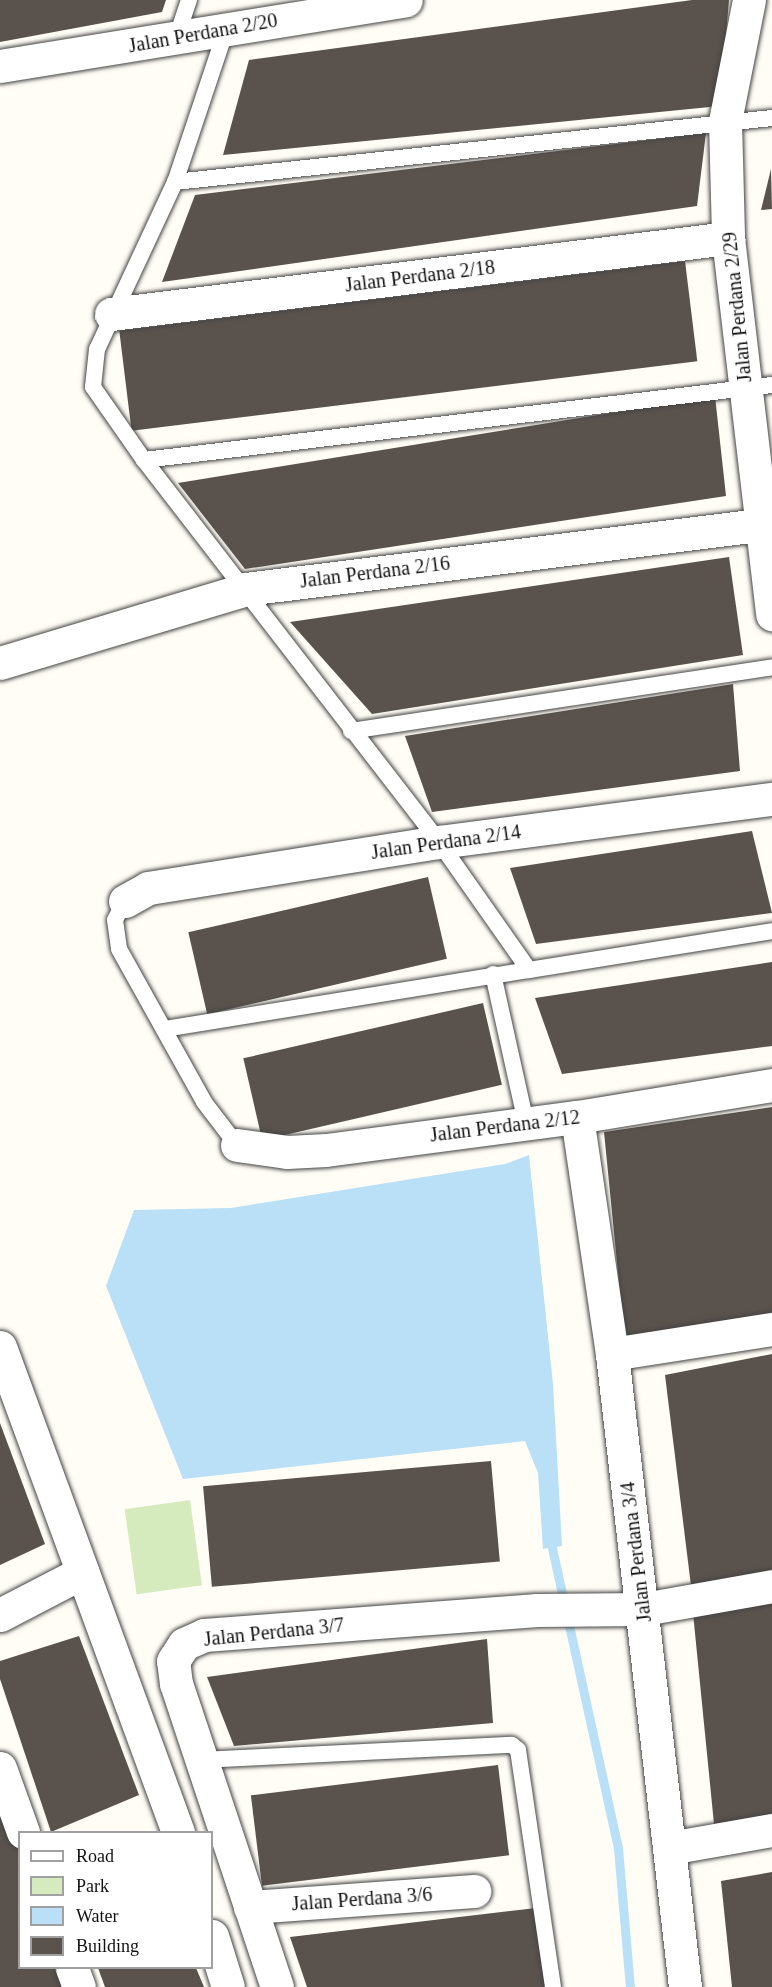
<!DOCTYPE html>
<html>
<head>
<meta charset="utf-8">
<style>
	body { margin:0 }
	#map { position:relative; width:772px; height:1987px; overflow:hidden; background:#fffdf5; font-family:"Times New Roman",serif }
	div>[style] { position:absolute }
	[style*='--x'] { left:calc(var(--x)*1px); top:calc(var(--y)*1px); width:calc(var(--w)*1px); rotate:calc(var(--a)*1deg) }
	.green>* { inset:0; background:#d5ebbd; transform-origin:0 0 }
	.water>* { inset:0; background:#b9e0f7 }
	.stream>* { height:9px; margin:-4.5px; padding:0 4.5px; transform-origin:4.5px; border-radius:4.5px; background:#b9e0f7 }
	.building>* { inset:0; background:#5a524d; transform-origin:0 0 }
	.roads { filter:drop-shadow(0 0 2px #444) drop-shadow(0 0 2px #444) }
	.lane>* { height:16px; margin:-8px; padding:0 8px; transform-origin:8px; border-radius:8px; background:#fff }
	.street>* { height:33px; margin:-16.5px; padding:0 16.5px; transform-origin:16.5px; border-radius:16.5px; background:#fff }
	span { translate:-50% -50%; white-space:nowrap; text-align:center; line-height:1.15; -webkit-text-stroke:6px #fff; paint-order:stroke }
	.street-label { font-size:20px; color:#111 }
	.legend { position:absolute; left:18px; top:1831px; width:195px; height:138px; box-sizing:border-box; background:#fff; border:2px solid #a0a0a0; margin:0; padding:8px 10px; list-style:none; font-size:18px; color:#111 }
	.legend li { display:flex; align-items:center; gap:12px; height:30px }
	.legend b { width:30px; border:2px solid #a0a0a0 }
</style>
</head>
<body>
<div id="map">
	<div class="green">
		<div style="left:190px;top:1500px;width:86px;height:66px;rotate:82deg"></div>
	</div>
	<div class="water">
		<div style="clip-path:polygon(529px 1155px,553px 1384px,562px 1546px,543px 1549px,538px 1473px,525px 1441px,183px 1479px,106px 1286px,134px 1210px,231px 1208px,505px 1164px)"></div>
	</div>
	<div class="stream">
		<div style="--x:552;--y:1548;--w:307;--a:77.6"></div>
		<div style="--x:618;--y:1848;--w:140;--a:85.1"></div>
	</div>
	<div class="building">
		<div style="clip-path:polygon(0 0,166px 0,162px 12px,0 42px)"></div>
		<div style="clip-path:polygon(692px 0,729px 0,720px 106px,223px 155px,249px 60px)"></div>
		<div style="clip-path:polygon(706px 133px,697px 206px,162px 282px,195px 195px)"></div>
		<div style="clip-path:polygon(771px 169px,772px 209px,761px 210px)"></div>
		<div style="left:685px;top:261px;width:101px;height:570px;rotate:83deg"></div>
		<div style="clip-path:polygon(715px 396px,726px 496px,245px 569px,178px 483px)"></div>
		<div style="clip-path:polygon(729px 557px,743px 655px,372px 714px,290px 622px)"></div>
		<div style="clip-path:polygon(733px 684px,740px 771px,432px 812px,405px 736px)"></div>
		<div style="clip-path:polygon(752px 831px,772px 913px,536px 944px,510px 868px)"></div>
		<div style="left:428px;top:877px;width:84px;height:246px;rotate:77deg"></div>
		<div style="clip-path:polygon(772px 962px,772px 1046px,562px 1074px,535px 998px)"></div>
		<div style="left:483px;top:1003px;width:84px;height:246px;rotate:77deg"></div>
		<div style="clip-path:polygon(772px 1107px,772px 1314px,625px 1343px,604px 1132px)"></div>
		<div style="clip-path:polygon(772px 1354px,772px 1572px,691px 1586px,665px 1375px)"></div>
		<div style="clip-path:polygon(0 1423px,45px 1544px,0 1565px)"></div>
		<div style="left:491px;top:1461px;width:101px;height:289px;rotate:85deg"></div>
		<div style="clip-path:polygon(772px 1599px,772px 1814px,714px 1824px,693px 1613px)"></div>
		<div style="clip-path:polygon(79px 1636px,139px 1795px,51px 1832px,0 1679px,0 1661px)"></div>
		<div style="clip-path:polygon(487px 1639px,493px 1723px,234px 1746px,207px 1677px)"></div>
		<div style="left:498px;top:1765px;width:91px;height:249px;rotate:83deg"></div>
		<div style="clip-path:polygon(0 1786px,20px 1841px,20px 1968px,63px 1968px,70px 1987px,0 1987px)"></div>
		<div style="clip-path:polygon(772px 1872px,772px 1987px,732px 1987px,721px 1881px)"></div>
		<div style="clip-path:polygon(536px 1908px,547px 1987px,307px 1987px,290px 1937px)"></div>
		<div style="clip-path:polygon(98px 1968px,196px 1968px,204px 1987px,105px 1987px)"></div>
	</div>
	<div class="roads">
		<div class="lane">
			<div style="--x:227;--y:27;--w:163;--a:108.5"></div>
			<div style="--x:175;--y:182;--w:184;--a:115"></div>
			<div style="--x:97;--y:349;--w:38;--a:96"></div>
			<div style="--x:93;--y:387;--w:89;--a:55.1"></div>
			<div style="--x:144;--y:460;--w:483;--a:52.3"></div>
			<div style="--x:439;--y:842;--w:156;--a:54.9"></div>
			<div style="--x:529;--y:970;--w:246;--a:-9.1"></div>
			<div style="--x:176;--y:39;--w:41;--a:-71.6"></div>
			<div style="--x:175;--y:182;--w:600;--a:-6.12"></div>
			<div style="--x:144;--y:460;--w:632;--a:-6.81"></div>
			<div style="--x:351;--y:731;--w:426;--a:-8.6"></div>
			<div style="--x:125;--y:901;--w:21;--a:118"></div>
			<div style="--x:115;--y:920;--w:29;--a:82"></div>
			<div style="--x:119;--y:949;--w:175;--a:60.9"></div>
			<div style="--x:204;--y:1102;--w:54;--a:52.5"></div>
			<div style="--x:493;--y:974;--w:153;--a:77.5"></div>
			<div style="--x:164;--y:1029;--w:370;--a:-9.2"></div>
			<div style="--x:201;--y:1760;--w:311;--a:-2.8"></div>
			<div style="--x:512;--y:1745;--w:8;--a:40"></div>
			<div style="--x:518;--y:1750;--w:240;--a:81.6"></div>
		</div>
		<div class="street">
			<div style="--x:749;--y:0;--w:123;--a:101.2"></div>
			<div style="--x:725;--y:121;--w:117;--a:88.5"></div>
			<div style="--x:728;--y:238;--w:379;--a:83.3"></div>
			<div style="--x:0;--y:66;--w:411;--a:-9.2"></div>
			<div style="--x:111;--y:314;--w:622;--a:-7.02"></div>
			<div style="--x:0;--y:663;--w:257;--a:-16.7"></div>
			<div style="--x:246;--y:589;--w:517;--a:-7.11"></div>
			<div style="--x:125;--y:901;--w:26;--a:-29"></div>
			<div style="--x:148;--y:888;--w:295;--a:-9"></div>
			<div style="--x:439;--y:842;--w:336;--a:-7.4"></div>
			<div style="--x:577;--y:1117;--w:240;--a:81.6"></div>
			<div style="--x:612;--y:1354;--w:637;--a:83.42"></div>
			<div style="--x:237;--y:1145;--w:50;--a:8"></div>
			<div style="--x:287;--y:1152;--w:39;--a:-3"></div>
			<div style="--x:326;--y:1150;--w:253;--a:-7.5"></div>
			<div style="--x:577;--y:1117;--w:198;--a:-9.3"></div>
			<div style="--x:0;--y:1347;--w:517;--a:69.85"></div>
			<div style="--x:612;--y:1354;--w:162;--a:-8.9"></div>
			<div style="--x:0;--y:1615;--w:93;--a:-27.4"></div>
			<div style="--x:0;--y:1768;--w:68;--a:70.2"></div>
			<div style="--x:670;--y:1848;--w:104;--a:-10"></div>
			<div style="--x:250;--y:1907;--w:225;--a:-4.1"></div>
			<div style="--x:212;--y:1936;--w:53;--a:72.6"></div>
			<div style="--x:72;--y:1968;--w:20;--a:70"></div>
			<div style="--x:277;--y:1987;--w:319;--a:-108.4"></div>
			<div style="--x:176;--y:1684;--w:23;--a:-97"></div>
			<div style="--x:173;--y:1661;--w:20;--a:-57"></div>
			<div style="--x:184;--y:1644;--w:22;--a:-24"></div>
			<div style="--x:204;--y:1635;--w:334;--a:-4.3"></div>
			<div style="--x:537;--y:1610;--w:106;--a:-0.5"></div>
			<div style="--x:643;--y:1609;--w:131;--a:-10.1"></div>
		</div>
	</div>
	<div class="street-label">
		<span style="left:203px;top:33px;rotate:-10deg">Jalan Perdana 2/20</span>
		<span style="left:420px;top:276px;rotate:-7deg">Jalan Perdana 2/18</span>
		<span style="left:737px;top:307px;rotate:-96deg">Jalan Perdana 2/29</span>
		<span style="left:375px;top:572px;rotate:-7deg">Jalan Perdana 2/16</span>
		<span style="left:446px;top:842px;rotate:-8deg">Jalan Perdana 2/14</span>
		<span style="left:505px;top:1126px;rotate:-7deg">Jalan Perdana 2/12</span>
		<span style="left:636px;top:1552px;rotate:-97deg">Jalan Perdana 3/4</span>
		<span style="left:274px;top:1632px;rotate:-6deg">Jalan Perdana 3/7</span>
		<span style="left:362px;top:1899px;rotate:-4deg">Jalan Perdana 3/6</span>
	</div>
	<ul class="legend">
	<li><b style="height:8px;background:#fff"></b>Road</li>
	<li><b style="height:16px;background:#d5ebbd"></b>Park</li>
	<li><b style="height:16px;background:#b9e0f7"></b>Water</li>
	<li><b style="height:16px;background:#5a524d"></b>Building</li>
	</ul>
</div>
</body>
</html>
